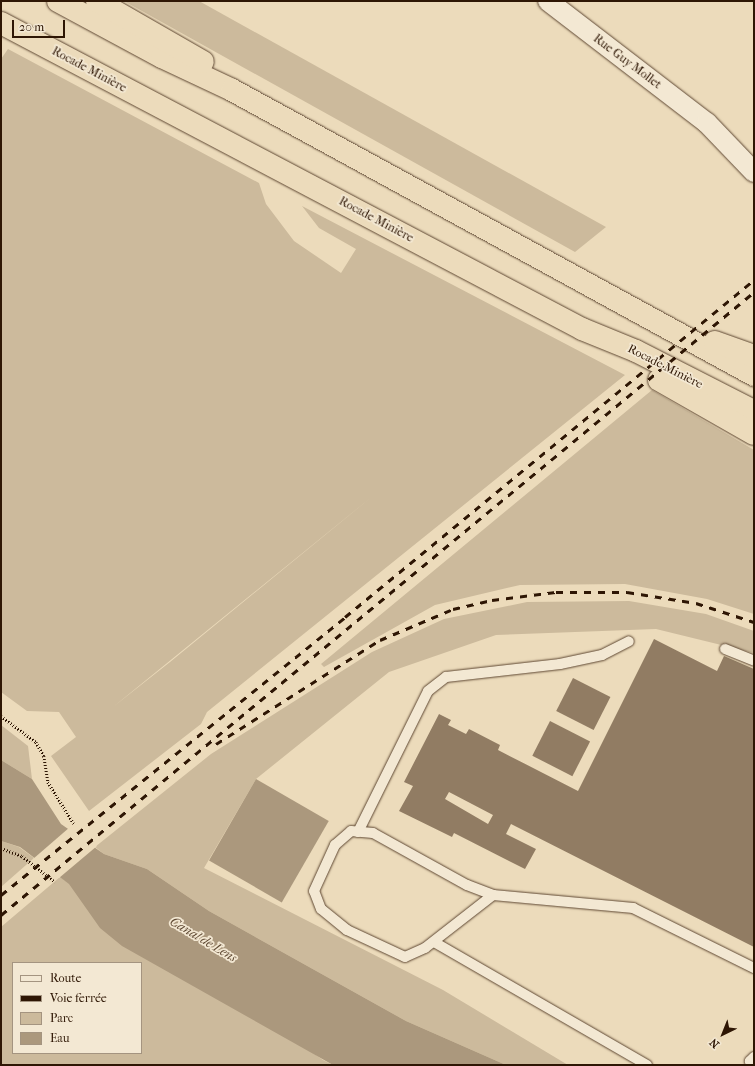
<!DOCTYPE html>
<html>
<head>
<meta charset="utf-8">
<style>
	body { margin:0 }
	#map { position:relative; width:755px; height:1066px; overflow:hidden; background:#ecdbbb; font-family:"IM FELL French Canon",serif }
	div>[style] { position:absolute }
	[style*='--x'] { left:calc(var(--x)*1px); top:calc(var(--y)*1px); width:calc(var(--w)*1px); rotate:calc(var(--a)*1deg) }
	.green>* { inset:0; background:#ccba9c }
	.water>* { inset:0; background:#ab987d; transform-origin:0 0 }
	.pier>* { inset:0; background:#ecdbbb }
	.building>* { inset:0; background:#917c63; transform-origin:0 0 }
	.path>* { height:2.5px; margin-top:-1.25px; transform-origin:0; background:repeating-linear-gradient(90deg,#2e1604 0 1px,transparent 0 3px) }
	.roads { filter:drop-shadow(0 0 1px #5e4732) drop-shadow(0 0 1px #5e4732) }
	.lane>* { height:10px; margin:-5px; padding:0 5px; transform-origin:5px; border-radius:5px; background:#f3e8d3 }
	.street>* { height:20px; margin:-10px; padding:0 10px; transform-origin:10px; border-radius:10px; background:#f3e8d3 }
	.highway>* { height:22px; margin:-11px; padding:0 11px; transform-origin:11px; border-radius:11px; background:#ecdbbb }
	.rail>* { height:3px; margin-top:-1.5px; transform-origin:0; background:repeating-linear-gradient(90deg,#2e1604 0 7px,transparent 0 14px) }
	span { translate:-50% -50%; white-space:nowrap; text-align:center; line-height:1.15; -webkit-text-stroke:3.5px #f3e8d3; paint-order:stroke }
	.street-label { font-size:12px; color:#2e1604 }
	.water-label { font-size:13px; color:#604a34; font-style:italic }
	.frame { position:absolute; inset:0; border:2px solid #2e1604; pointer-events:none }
	.legend { position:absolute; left:12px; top:962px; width:130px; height:92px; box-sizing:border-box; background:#f3e8d3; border:1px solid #a49480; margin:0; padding:5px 7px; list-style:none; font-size:12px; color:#2e1604 }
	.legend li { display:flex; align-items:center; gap:8px; height:20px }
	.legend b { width:20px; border:1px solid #a49480 }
	.north { position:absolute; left:703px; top:1014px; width:40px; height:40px; -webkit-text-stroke:3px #f3e8d3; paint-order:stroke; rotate:223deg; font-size:11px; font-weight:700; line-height:16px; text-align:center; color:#2e1604 }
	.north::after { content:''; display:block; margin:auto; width:14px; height:18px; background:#2e1604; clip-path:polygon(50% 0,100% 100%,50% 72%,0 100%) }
	.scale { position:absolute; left:12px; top:20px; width:53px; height:18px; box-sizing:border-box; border:2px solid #2e1604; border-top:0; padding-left:5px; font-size:12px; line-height:14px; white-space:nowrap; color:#2e1604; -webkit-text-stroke:3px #f3e8d3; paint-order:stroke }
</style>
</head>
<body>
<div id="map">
	<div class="green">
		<div style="clip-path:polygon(124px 1px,199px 1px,606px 227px,575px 252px)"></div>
		<div style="clip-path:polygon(evenodd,8px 49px,259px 183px,266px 204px,294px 241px,341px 273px,356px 249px,319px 228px,302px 206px,625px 375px,207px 712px,201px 724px,89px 811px,51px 756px,76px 737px,59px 712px,27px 711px,1px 692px,1px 59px,8px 49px,374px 495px,170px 662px,113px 707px,374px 495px)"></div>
		<div style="clip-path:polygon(652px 390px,754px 450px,754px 614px,707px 599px,625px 584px,520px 585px,435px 605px,324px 667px,321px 664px)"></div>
		<div style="clip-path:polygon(629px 601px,706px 614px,754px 631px,754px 653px,656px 629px,496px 635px,389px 672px,256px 779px,204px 868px,443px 990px,568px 1065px,506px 1065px,406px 1021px,209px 911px,147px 869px,104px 854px,95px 847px,211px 754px,372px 652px,444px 619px,527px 602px)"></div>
		<div style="clip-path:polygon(1px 725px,28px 746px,32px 779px,1px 760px)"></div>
		<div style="clip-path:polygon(1px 841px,19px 847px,34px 858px,1px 887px)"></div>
		<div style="clip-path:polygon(evenodd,60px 877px,323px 1060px,333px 1065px,1px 1065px,1px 927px,60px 877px,13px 963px,141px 963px,141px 1053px,13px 1053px,13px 963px)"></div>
	</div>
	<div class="water">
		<div style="clip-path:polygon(1px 760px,32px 779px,61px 824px,104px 854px,147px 869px,209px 911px,406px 1021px,506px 1065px,333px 1065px,122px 946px,100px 928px,69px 884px,20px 847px,1px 841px)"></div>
		<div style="left:256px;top:779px;width:84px;height:94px;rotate:30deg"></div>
	</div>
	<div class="pier">
		<div style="clip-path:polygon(70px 827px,97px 846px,59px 878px,33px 859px)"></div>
	</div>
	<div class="building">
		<div style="clip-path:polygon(evenodd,654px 639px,717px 671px,724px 656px,754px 669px,754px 947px,511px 824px,506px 834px,536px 849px,525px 869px,454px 833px,452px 837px,399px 811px,413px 786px,404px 782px,439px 714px,451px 720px,448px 725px,466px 734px,469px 729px,500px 745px,498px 750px,578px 791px,654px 639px,449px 792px,493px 815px,488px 824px,445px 799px,449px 792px)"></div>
		<div style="left:573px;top:678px;width:42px;height:37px;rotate:27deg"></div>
		<div style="left:550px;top:721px;width:45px;height:39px;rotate:27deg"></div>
	</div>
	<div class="path">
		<div style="--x:1;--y:716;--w:44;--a:36.6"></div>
		<div style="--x:36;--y:742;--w:16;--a:60"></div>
		<div style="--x:44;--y:756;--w:26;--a:81"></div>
		<div style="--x:48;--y:782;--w:49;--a:58.2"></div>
		<div style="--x:1;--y:848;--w:22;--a:21"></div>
		<div style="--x:22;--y:856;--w:42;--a:38.2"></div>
	</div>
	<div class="roads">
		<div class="lane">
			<div style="--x:725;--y:649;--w:31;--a:22"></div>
			<div style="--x:358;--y:832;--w:157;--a:-63.6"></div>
			<div style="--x:428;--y:691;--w:23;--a:-38"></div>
			<div style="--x:446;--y:677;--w:115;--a:-6.5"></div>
			<div style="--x:560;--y:664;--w:43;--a:-12.1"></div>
			<div style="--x:602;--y:655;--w:30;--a:-27"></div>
			<div style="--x:493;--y:895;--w:86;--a:142.1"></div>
			<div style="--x:425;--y:948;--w:22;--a:156"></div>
			<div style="--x:405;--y:957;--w:64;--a:-155"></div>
			<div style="--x:347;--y:930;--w:33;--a:-141"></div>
			<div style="--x:321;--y:909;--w:19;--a:-111"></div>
			<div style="--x:314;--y:891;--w:51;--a:-65.5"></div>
			<div style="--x:335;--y:845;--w:21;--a:-41"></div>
			<div style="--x:351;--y:831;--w:22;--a:5"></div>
			<div style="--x:373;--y:833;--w:107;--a:29"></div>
			<div style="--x:467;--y:885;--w:28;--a:21"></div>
			<div style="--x:493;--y:895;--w:141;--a:5.3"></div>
			<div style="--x:633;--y:908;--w:135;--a:26.4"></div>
			<div style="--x:434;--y:942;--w:246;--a:30"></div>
			<div style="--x:754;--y:1057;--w:6;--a:135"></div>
			<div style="--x:750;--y:1061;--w:4;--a:27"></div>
		</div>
		<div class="street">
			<div style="--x:548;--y:1;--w:200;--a:37.5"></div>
			<div style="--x:707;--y:123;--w:68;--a:46.2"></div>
		</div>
		<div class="highway">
			<div style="--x:58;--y:1;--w:118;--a:28.3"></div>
			<div style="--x:162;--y:57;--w:77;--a:25.2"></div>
			<div style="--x:232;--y:90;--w:595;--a:28.63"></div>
			<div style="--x:97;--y:1;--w:122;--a:29.9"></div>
			<div style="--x:1;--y:23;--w:657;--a:27.77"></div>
			<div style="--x:582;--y:329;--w:58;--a:22.2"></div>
			<div style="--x:636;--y:351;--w:132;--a:27"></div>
			<div style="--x:715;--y:342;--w:41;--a:19.7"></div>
			<div style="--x:659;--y:380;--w:109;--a:29.6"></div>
		</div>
	</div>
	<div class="rail">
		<div style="--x:216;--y:744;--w:194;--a:-32.4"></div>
		<div style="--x:380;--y:640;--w:79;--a:-23"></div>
		<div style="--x:453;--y:609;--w:40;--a:-13"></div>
		<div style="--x:492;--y:600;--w:64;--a:-7.1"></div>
		<div style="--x:556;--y:592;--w:71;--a:0"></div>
		<div style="--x:627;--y:592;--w:70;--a:9.1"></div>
		<div style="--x:696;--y:603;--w:61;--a:18.1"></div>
		<div style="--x:1;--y:895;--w:442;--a:-38.9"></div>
		<div style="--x:345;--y:617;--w:530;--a:-39.49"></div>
		<div style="--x:1;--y:915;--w:977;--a:-39.6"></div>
	</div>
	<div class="street-label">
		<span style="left:627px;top:62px;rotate:37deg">Rue Guy Mollet</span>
		<span style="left:89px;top:70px;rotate:28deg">Rocade Minière</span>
		<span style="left:376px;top:220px;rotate:28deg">Rocade Minière</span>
		<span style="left:665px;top:367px;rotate:27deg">Rocade Minière</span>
	</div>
	<div class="water-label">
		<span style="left:203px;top:940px;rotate:31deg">Canal de Lens</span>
	</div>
	<div class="frame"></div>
	<ul class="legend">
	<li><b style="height:5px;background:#f3e8d3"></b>Route</li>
	<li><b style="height:5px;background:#2e1604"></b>Voie ferrée</li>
	<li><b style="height:11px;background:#ccba9c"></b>Parc</li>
	<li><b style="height:11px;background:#ab987d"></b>Eau</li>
	</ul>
	<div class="north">N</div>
	<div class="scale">20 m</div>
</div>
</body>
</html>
